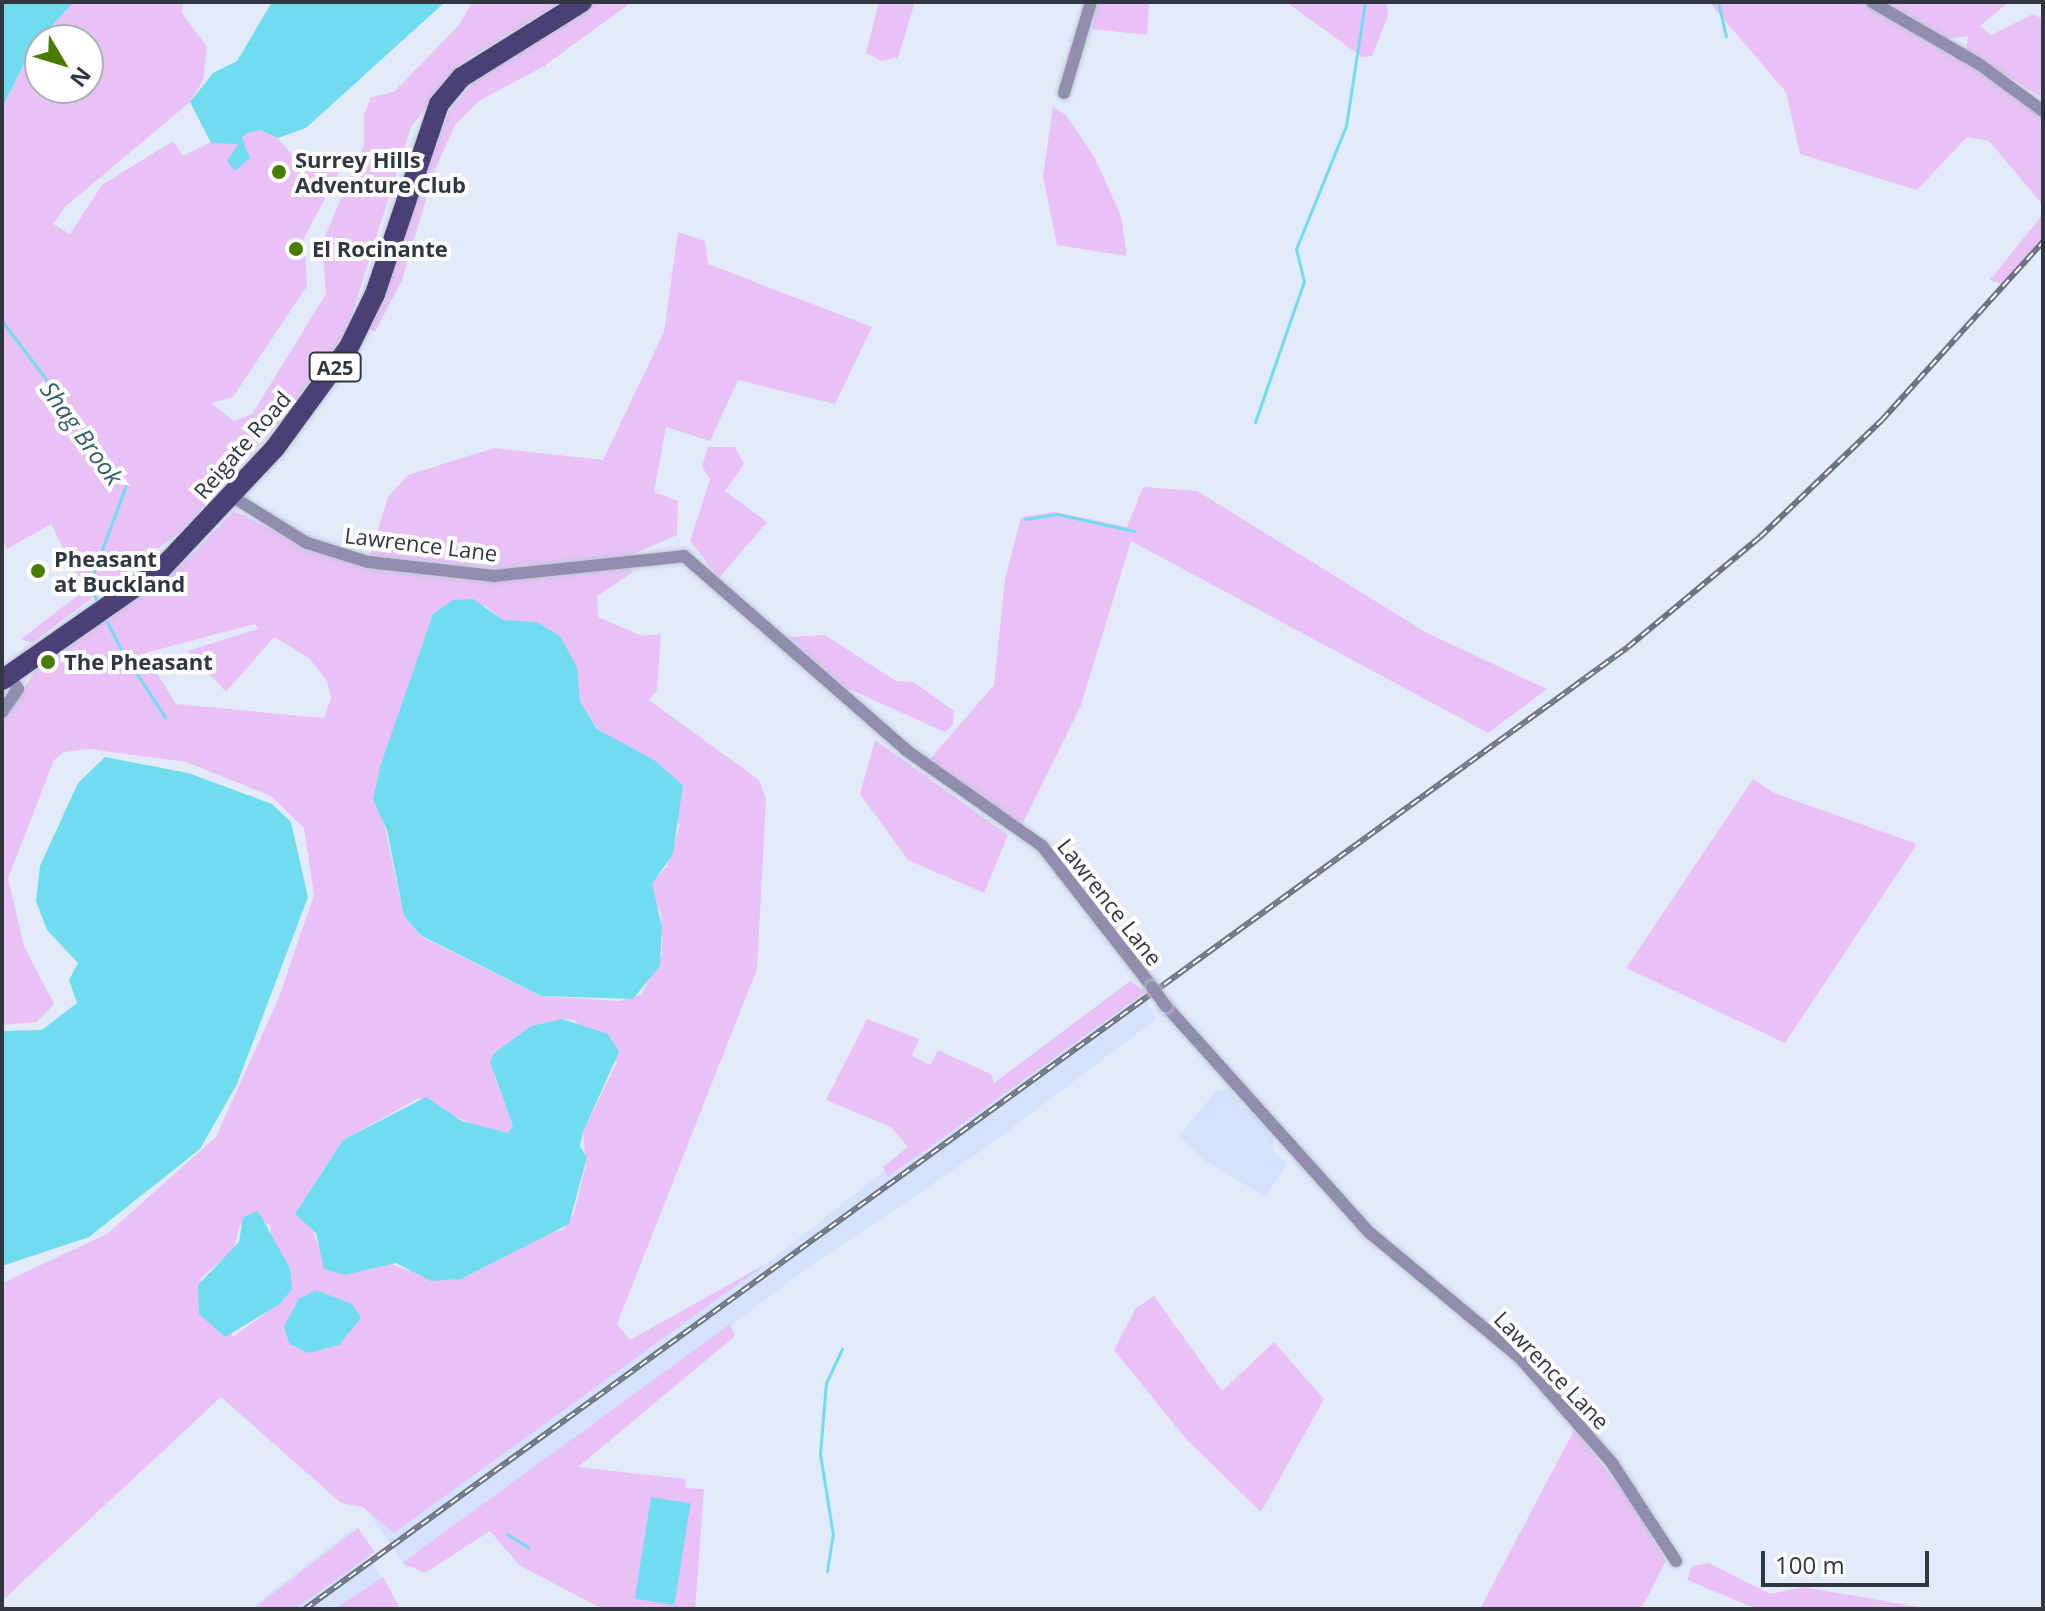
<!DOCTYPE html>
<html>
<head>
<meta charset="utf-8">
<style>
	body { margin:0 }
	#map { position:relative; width:2045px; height:1611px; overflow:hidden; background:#e3ebfb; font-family:"Open Sans",sans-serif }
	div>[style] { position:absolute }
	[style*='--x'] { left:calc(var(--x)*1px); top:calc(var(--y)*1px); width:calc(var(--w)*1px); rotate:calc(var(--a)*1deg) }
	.built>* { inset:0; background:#d5e2fc }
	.green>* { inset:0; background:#e9c1f7 }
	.water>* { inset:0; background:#70dcf0; transform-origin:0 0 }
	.stream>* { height:3px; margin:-1.5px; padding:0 1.5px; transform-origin:1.5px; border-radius:1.5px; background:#70dcf0 }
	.roads { filter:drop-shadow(0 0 2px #bfc7d6) drop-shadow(0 0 2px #bfc7d6) }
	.street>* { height:12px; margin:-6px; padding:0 6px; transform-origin:6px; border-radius:6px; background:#918dac }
	.primary>* { height:20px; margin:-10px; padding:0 10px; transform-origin:10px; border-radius:10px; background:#4a4075 }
	.rail>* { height:6px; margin-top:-3px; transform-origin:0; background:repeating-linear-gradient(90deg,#fff 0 9px,#6d7380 0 18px); box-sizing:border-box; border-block:2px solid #6d7380 }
	.bridges { filter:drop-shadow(0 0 2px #bfc7d6) drop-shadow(0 0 2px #bfc7d6) }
	.street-bridge>* { height:12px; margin:-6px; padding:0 6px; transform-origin:6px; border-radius:6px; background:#918dac }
	.dots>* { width:22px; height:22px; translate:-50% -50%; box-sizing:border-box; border:4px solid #fff; border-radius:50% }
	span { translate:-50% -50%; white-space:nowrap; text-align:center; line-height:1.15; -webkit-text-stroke:8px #fff; paint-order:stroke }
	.shield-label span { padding:2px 6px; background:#fff; border:2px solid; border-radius:6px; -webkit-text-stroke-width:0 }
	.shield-label { font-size:20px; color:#313641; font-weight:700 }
	.poi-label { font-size:22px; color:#313641; font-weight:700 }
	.left { translate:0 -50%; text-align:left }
	.street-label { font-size:22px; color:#313641 }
	.water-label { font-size:24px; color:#2e5e67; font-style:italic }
	.frame { position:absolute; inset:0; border:4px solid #313641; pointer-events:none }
	.north { position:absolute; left:24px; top:24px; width:80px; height:80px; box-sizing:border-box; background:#fff; border:2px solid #adafb3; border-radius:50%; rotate:128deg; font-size:22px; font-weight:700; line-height:32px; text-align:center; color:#313641 }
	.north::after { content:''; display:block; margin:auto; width:28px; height:36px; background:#4a7b04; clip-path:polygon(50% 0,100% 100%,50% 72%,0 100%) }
	.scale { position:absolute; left:1761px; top:1551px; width:168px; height:36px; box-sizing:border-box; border:4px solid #313641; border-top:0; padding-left:10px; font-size:24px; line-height:28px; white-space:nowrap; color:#313641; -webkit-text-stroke:6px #fff; paint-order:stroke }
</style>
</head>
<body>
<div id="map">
	<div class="built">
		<div style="clip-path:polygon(1137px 985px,1156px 1019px,987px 1147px,805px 1270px,407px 1569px,366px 1509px,630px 1340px,766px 1264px,994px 1084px)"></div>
		<div style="clip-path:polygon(1227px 1089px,1273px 1135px,1273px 1151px,1287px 1164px,1266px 1197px,1205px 1161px,1179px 1136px,1216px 1091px)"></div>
		<div style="clip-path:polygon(352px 1529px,399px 1606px,250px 1609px)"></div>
	</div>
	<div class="green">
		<div style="clip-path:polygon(evenodd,74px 2px,183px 2px,182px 13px,207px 47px,203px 81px,190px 102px,65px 207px,53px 224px,70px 234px,102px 185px,173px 141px,183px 156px,250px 123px,269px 128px,300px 164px,336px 158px,340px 170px,304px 238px,307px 286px,233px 397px,211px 403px,234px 421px,252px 414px,326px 294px,322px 243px,364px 145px,364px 114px,371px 97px,394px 92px,460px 24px,472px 2px,561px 2px,461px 63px,411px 127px,347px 330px,280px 422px,180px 532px,32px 643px,21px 639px,85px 590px,51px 524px,7px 549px,2px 539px,2px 108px,33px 46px,74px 2px,40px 40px,88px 40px,88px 88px,40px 88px,40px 40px)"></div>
		<div style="clip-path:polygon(596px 2px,632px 2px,544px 66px,479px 101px,455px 125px,435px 170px,402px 280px,375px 332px,367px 328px,450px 109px,479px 77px)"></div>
		<div style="clip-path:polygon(879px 2px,915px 2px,898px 57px,882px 61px,866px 53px)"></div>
		<div style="clip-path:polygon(1096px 2px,1149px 2px,1147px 35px,1092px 29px)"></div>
		<div style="clip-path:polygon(1286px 2px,1387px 2px,1388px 16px,1372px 56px,1362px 57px)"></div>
		<div style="clip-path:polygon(1709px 2px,1864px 2px,1983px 71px,2043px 117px,2043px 205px,1989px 141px,1967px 137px,1917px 190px,1800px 154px,1786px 92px)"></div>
		<div style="clip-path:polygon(1887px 2px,2009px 2px,1980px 26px,1991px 35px,2033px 14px,2043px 19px,2043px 98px,1966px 51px,1968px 36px,1948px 39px)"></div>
		<div style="clip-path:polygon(1053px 107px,1066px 115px,1095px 158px,1121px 216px,1127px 256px,1057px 245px,1043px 177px)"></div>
		<div style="clip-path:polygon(2043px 214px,2043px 237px,2002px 284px,1990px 280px)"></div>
		<div style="clip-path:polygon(evenodd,678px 232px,705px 241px,708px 264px,872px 327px,835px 404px,738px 380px,710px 441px,666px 427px,654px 492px,678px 501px,677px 535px,622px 559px,633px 572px,597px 596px,598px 617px,642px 636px,661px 634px,657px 690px,649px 700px,759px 780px,766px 799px,757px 969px,617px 1324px,630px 1340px,766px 1264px,394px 1533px,363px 1507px,341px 1503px,221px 1397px,2px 1601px,2px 1283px,107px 1234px,216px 1137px,279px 997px,314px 895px,304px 828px,271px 796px,186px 762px,89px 749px,64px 752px,54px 760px,8px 878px,24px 946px,54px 1004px,37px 1022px,2px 1025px,2px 723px,35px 671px,195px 552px,234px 511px,317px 552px,367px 565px,388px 497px,408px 475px,494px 448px,603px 460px,664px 332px,678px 232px,484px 605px,503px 620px,537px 622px,587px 716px,606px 738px,631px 748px,680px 825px,667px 866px,652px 883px,650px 895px,661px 912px,662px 955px,641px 995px,619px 1001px,541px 996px,420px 936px,404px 916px,383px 819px,484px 605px,678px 232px,255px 624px,258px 629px,187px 651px,226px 692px,274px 637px,309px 658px,327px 681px,331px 698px,324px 718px,176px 704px,145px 653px,255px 624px,678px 232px,562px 1019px,574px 1020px,617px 1062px,583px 1132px,586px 1165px,574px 1213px,563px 1230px,409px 1271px,386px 1262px,345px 1275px,318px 1245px,311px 1225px,295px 1214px,343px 1140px,419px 1098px,479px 1128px,508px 1133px,513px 1126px,494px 1075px,531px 1026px,562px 1019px,678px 232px,270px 1224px,273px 1247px,290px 1267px,285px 1299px,233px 1337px,200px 1279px,234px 1249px,240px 1225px,270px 1224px)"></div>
		<div style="clip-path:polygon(708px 447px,735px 447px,744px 464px,725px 491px,767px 522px,719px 578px,690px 541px,710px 480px,702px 466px)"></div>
		<div style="clip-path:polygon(1143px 487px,1197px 491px,1427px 633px,1547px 689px,1488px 733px,1131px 541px,1081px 705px,1022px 825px,930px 759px,994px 685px,1005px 579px,1021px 517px,1055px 512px,1127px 527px)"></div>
		<div style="clip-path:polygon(825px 635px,896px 681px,914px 682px,954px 711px,953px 725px,945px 732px,844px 687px,788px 637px)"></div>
		<div style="clip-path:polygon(875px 740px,1008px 835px,984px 893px,908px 860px,860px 794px)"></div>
		<div style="clip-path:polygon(1753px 779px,1774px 793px,1917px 844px,1785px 1043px,1626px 968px)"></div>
		<div style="clip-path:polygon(1130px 981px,1146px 992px,888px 1177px,883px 1167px,908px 1147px,891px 1127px,826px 1100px,867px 1019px,919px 1039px,912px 1056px,930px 1065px,938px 1050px,991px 1074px,994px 1083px)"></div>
		<div style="clip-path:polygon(1154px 1296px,1222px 1391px,1274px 1342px,1324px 1399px,1261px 1512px,1187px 1440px,1114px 1350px,1136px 1308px)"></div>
		<div style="clip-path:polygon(730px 1324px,735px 1336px,578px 1467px,685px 1479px,686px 1488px,704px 1489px,695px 1609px,602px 1609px,519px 1565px,490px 1531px,425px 1573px,402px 1563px)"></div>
		<div style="clip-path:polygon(1574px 1430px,1628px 1497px,1666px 1561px,1641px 1609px,1480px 1609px)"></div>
		<div style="clip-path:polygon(358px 1528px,375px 1552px,295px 1609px,253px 1609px)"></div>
		<div style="clip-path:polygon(1709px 1563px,1770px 1594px,1803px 1587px,1931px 1609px,1757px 1609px,1687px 1580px,1692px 1566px)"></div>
		<div style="clip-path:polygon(383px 1577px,399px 1606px,394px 1609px,335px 1609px)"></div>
	</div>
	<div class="water">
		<div style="clip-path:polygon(2px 2px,74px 2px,33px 46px,2px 108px)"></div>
		<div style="clip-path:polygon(272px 2px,445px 2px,306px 128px,278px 138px,260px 130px,247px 133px,242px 138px,250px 158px,235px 171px,227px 161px,238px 144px,211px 143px,190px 102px,213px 73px,237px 61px)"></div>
		<div style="clip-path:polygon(473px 599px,503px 620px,537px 622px,560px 636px,577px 667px,580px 702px,597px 729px,654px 760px,683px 785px,673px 854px,652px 884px,662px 927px,660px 966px,633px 999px,541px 996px,420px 935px,404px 916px,387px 830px,373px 800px,380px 767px,433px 614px,453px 600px)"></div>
		<div style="clip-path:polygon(105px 757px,188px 773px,272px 804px,291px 822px,308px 897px,237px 1084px,200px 1149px,89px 1237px,2px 1266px,2px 1031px,42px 1030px,77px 1003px,69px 980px,78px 963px,47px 930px,36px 901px,40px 866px,78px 783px)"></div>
		<div style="clip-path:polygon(562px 1019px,608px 1034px,619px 1052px,583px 1132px,580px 1146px,587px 1157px,569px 1224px,461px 1279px,431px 1281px,396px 1263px,345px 1275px,324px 1269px,316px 1233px,295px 1214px,343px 1140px,426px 1097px,462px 1121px,508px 1133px,513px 1126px,490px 1062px,493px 1054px,531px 1026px)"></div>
		<div style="clip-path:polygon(258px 1211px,290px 1268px,292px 1289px,280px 1304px,225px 1337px,199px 1314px,198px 1285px,239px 1242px,243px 1217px)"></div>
		<div style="clip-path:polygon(316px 1290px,352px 1304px,361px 1318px,339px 1345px,308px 1353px,289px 1343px,284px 1326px,299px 1299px)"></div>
		<div style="left:651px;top:1497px;width:40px;height:103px;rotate:9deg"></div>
	</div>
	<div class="stream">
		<div style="--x:1718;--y:2;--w:35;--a:77"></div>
		<div style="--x:2;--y:321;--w:206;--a:52.9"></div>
		<div style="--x:126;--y:485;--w:107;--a:110.3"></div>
		<div style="--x:89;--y:585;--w:16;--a:63"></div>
		<div style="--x:1255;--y:422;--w:149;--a:-70.8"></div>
		<div style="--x:1304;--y:281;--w:33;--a:-104"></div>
		<div style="--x:1296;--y:249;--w:133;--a:-67.9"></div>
		<div style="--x:1346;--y:126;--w:125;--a:-81.3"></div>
		<div style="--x:1025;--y:519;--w:32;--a:-9"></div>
		<div style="--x:1057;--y:514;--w:79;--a:12.4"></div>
		<div style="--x:107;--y:622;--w:39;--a:63"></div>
		<div style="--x:133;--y:668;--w:59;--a:56.9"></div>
		<div style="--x:507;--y:1534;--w:25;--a:32"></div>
		<div style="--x:827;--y:1571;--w:36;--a:-81"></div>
		<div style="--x:833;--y:1535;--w:82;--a:-99.1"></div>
		<div style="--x:820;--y:1454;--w:71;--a:-85.2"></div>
		<div style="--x:826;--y:1383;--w:38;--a:-65"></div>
	</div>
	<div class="roads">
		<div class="street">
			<div style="--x:1872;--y:2;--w:124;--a:30.1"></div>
			<div style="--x:1979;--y:64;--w:79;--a:36.3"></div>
			<div style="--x:1064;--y:93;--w:95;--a:-73.5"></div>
			<div style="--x:233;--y:497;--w:87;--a:31.9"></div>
			<div style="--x:307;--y:543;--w:64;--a:17.3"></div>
			<div style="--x:368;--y:562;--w:127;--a:6.3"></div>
			<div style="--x:494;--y:576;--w:191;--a:-6"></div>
			<div style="--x:684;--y:556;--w:295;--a:41.1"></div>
			<div style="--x:906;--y:750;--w:166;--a:35.2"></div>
			<div style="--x:1042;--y:846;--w:179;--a:52"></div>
			<div style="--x:2;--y:712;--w:28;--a:-55"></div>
			<div style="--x:18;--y:689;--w:16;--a:-125"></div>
			<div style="--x:1166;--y:1006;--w:305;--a:48.1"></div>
			<div style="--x:1370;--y:1233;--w:197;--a:39.8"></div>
			<div style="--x:1521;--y:1359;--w:138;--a:48.8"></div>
			<div style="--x:1612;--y:1463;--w:117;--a:56.9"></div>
		</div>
		<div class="primary">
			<div style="--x:2;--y:680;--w:194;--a:-34.9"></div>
			<div style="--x:161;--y:569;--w:166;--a:-46.7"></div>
			<div style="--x:275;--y:448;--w:125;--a:-53.8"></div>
			<div style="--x:349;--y:347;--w:59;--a:-63.9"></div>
			<div style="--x:375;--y:294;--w:200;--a:-71.4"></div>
			<div style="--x:439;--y:104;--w:35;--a:-50"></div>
			<div style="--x:462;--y:77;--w:142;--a:-32"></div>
		</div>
	</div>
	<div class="rail">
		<div style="--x:305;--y:1609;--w:1636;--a:-36.02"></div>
		<div style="--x:1628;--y:647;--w:172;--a:-39.8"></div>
		<div style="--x:1760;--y:537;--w:169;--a:-43.8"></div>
		<div style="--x:1882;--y:420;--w:240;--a:-47.9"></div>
	</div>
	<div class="bridges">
		<div class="street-bridge">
			<div style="--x:1152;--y:987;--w:24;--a:54"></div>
		</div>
	</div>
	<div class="dots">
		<div style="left:279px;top:172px;background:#4a7b04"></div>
		<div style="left:296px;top:249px;background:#4a7b04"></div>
		<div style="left:38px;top:571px;background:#4a7b04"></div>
		<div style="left:48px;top:662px;background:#4a7b04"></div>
	</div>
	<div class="shield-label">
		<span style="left:335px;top:367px">A25</span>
	</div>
	<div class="poi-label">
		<span class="left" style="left:295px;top:172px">Surrey Hills<br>Adventure Club</span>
		<span class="left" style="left:312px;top:249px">El Rocinante</span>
		<span class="left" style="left:54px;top:571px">Pheasant<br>at Buckland</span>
		<span class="left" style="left:64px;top:662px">The Pheasant</span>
	</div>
	<div class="street-label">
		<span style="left:242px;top:445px;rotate:-49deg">Reigate Road</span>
		<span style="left:421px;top:544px;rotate:7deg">Lawrence Lane</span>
		<span style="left:1110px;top:902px;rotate:52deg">Lawrence Lane</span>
		<span style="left:1552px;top:1370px;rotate:46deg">Lawrence Lane</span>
	</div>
	<div class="water-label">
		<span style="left:82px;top:433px;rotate:54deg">Shag Brook</span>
	</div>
	<div class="frame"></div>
	<div class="north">N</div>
	<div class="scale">100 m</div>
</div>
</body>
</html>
